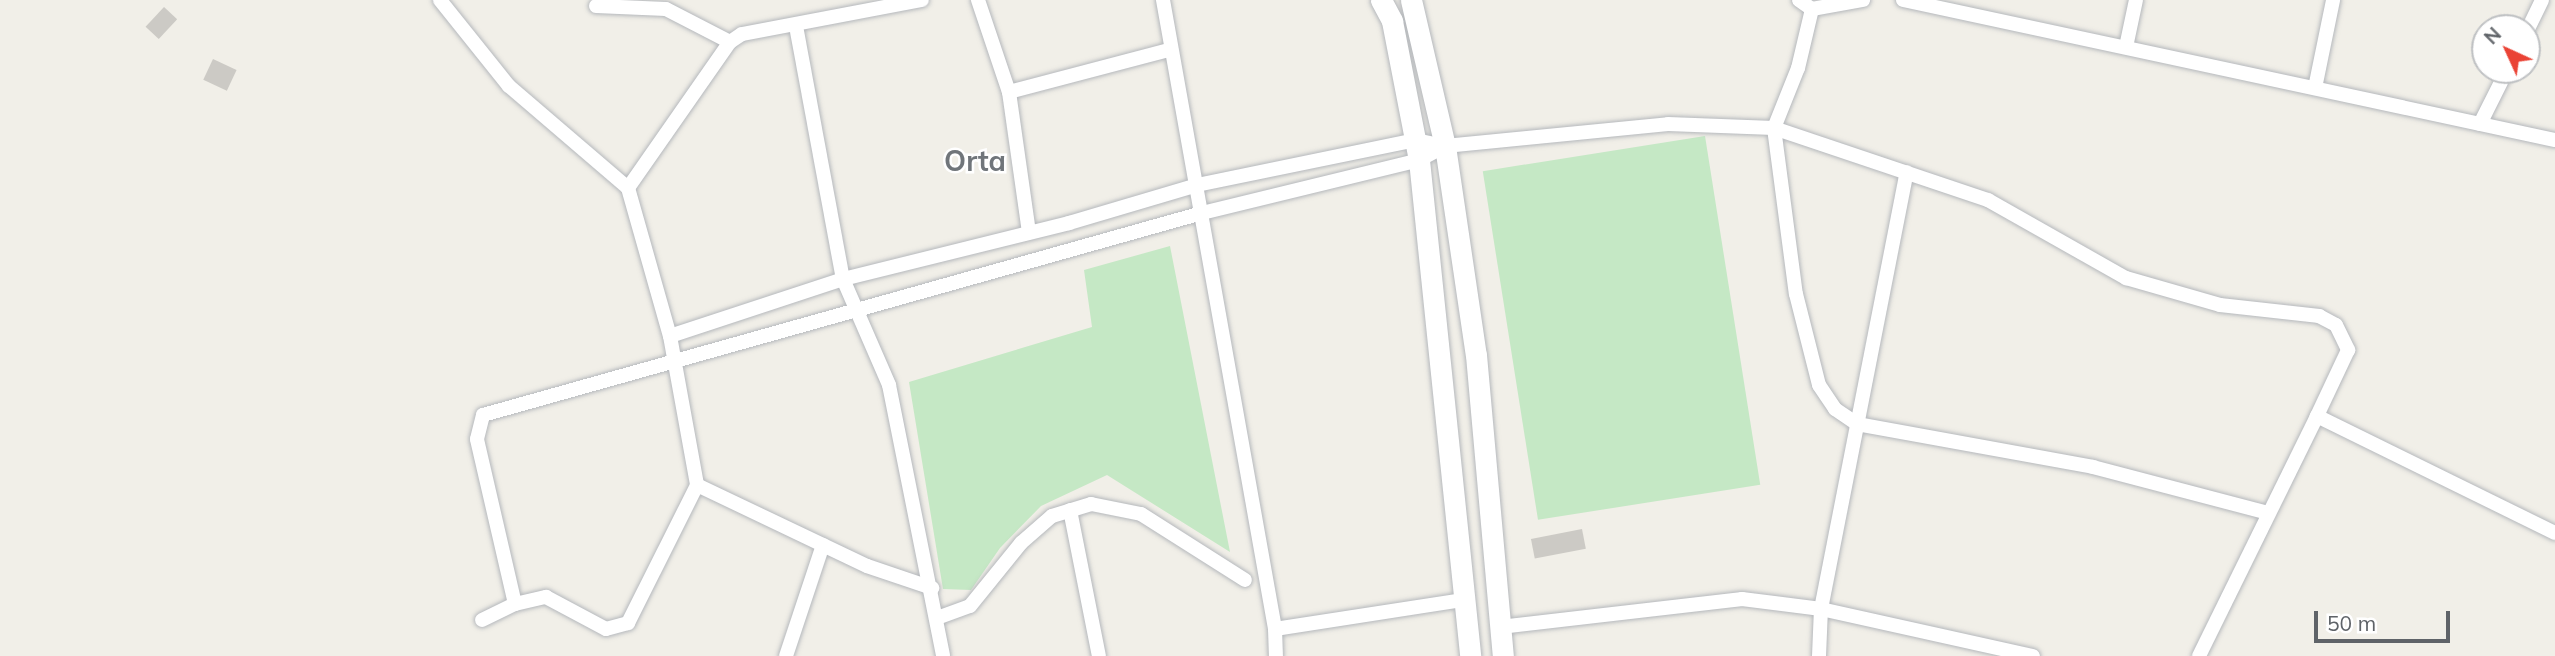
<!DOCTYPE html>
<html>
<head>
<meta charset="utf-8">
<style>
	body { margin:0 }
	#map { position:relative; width:2555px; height:656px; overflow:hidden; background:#f1efe8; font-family:Mulish,sans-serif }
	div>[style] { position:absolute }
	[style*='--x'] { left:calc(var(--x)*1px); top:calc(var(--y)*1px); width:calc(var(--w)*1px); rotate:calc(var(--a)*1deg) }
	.green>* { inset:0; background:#c5e8c5; transform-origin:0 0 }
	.building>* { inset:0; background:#cccac5; transform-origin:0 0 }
	.roads { filter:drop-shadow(0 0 2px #b5b8bc) drop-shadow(0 0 2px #b5b8bc) }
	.street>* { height:14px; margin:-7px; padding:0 7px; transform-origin:7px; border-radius:7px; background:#fff }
	.secondary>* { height:21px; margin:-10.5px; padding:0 10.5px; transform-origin:10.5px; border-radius:10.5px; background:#fff }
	span { translate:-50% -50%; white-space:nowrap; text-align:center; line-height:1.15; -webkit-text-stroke:5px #fff; paint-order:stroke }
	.district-label { font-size:28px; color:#70757a; font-weight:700 }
	.north { position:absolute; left:2471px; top:14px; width:70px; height:70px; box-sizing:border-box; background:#fff; border:2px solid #bfc1c3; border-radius:50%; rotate:315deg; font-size:19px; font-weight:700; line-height:28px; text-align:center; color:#5f6368 }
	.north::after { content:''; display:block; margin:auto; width:24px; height:32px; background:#ea4335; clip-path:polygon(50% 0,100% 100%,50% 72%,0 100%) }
	.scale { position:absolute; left:2314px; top:611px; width:136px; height:32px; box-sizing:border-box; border:4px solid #5f6368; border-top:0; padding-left:9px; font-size:21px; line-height:24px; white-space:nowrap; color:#5f6368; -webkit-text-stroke:5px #fff; paint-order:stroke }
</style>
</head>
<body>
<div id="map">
	<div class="green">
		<div style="left:1705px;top:136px;width:353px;height:225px;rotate:81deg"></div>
		<div style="clip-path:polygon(1170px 246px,1230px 552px,1107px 475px,1041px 506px,1000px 548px,971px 590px,943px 589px,909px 382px,1092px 327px,1084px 270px)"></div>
	</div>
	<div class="building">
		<div style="left:164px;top:7px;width:18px;height:27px;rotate:43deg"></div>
		<div style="left:213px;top:59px;width:26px;height:23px;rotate:25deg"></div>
		<div style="left:1582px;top:529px;width:20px;height:52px;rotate:79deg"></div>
	</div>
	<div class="roads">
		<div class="street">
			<div style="--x:440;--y:0;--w:110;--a:51.3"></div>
			<div style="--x:509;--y:86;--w:157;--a:40.6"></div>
			<div style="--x:628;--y:188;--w:154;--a:74.2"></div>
			<div style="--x:670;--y:336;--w:151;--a:79.7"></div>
			<div style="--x:697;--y:485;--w:188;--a:25.5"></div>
			<div style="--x:867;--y:566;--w:69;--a:18.7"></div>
			<div style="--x:978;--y:0;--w:97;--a:71.4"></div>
			<div style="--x:1009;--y:92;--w:142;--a:81.9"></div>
			<div style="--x:1163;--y:0;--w:639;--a:79.9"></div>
			<div style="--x:1275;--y:629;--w:27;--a:88"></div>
			<div style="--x:1799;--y:0;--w:16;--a:35"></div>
			<div style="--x:1812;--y:9;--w:61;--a:103.3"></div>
			<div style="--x:1798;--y:68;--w:65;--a:111.8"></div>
			<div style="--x:1774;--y:128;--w:167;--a:82.5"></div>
			<div style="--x:1796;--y:294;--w:94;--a:75.8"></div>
			<div style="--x:1819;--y:385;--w:29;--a:56"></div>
			<div style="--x:1835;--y:409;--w:27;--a:34"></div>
			<div style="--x:1857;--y:424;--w:240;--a:10.3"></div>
			<div style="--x:2093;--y:467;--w:181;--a:14.7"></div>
			<div style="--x:1903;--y:0;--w:667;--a:12.12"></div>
			<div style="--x:596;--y:6;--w:70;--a:2.5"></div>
			<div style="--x:666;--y:9;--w:72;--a:27.3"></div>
			<div style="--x:1812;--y:9;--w:52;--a:-10"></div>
			<div style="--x:796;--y:26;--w:257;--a:79.5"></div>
			<div style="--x:843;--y:279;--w:116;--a:66.5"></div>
			<div style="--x:889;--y:385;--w:276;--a:78.7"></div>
			<div style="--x:2527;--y:31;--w:34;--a:-64"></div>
			<div style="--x:2126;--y:47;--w:48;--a:-78"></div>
			<div style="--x:2315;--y:88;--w:90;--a:-78.4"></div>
			<div style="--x:1009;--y:92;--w:165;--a:-14.7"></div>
			<div style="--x:2480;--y:124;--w:60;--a:-63.4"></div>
			<div style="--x:628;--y:188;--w:178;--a:-55.1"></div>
			<div style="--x:730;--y:42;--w:14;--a:-34"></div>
			<div style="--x:742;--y:34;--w:183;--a:-10.7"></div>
			<div style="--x:670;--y:336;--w:182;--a:-18.2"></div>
			<div style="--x:843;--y:279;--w:233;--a:-13.9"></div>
			<div style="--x:1069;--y:223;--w:134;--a:-16.5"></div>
			<div style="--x:1197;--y:185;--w:224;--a:-11.6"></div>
			<div style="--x:1416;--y:140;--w:30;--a:12"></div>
			<div style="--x:1070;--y:510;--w:149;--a:78.8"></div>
			<div style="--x:515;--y:604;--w:32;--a:-13"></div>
			<div style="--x:546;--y:597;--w:68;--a:28.1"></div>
			<div style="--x:606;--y:629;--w:23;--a:-15"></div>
			<div style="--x:628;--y:623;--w:154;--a:-63.4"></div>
			<div style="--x:937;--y:618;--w:35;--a:-20"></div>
			<div style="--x:970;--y:606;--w:81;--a:-51"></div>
			<div style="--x:1021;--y:543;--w:41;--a:-41.1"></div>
			<div style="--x:1052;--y:516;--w:41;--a:-17.1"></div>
			<div style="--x:1091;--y:504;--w:51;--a:11.3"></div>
			<div style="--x:1141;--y:514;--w:123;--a:32.4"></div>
			<div style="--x:482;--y:620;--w:37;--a:-26"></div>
			<div style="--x:515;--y:604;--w:169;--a:-103"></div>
			<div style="--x:477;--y:439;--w:25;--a:-76"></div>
			<div style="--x:483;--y:415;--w:747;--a:-15.69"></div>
			<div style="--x:1202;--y:213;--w:223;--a:-13.7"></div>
			<div style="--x:1419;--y:160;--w:30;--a:-28"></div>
			<div style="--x:1445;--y:146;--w:224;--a:-5.6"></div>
			<div style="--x:1668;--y:124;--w:106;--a:2.2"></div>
			<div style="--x:1774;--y:128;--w:226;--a:18.6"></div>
			<div style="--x:1988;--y:200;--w:159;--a:29.5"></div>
			<div style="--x:2126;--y:278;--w:98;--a:16"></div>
			<div style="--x:2220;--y:305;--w:100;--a:6.3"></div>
			<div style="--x:2319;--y:316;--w:19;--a:28"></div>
			<div style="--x:2336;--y:325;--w:28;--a:64"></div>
			<div style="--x:2348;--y:350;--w:73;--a:115.2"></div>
			<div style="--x:2317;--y:416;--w:265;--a:26.2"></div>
			<div style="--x:1500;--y:627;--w:244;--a:-6.6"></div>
			<div style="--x:1742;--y:599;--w:80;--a:7.2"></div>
			<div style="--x:1821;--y:609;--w:217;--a:12.5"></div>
			<div style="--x:1275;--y:629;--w:189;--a:-8.8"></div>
			<div style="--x:786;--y:656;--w:117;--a:-71.6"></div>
			<div style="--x:1819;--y:656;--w:47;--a:-87.6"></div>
			<div style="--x:1821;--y:609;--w:445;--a:-78.9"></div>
			<div style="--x:2199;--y:656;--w:267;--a:-63.8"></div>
		</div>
		<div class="secondary">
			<div style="--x:1381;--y:0;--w:24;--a:62"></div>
			<div style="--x:1392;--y:21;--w:142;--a:79"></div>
			<div style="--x:1419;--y:160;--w:499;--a:84.1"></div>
			<div style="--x:1411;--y:0;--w:150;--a:76.9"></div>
			<div style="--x:1445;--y:146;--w:211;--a:81.6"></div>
			<div style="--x:1476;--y:355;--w:302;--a:84.9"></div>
		</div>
	</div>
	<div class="district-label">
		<span style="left:975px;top:161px">Orta</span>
	</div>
	<div class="north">N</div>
	<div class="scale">50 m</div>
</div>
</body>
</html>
